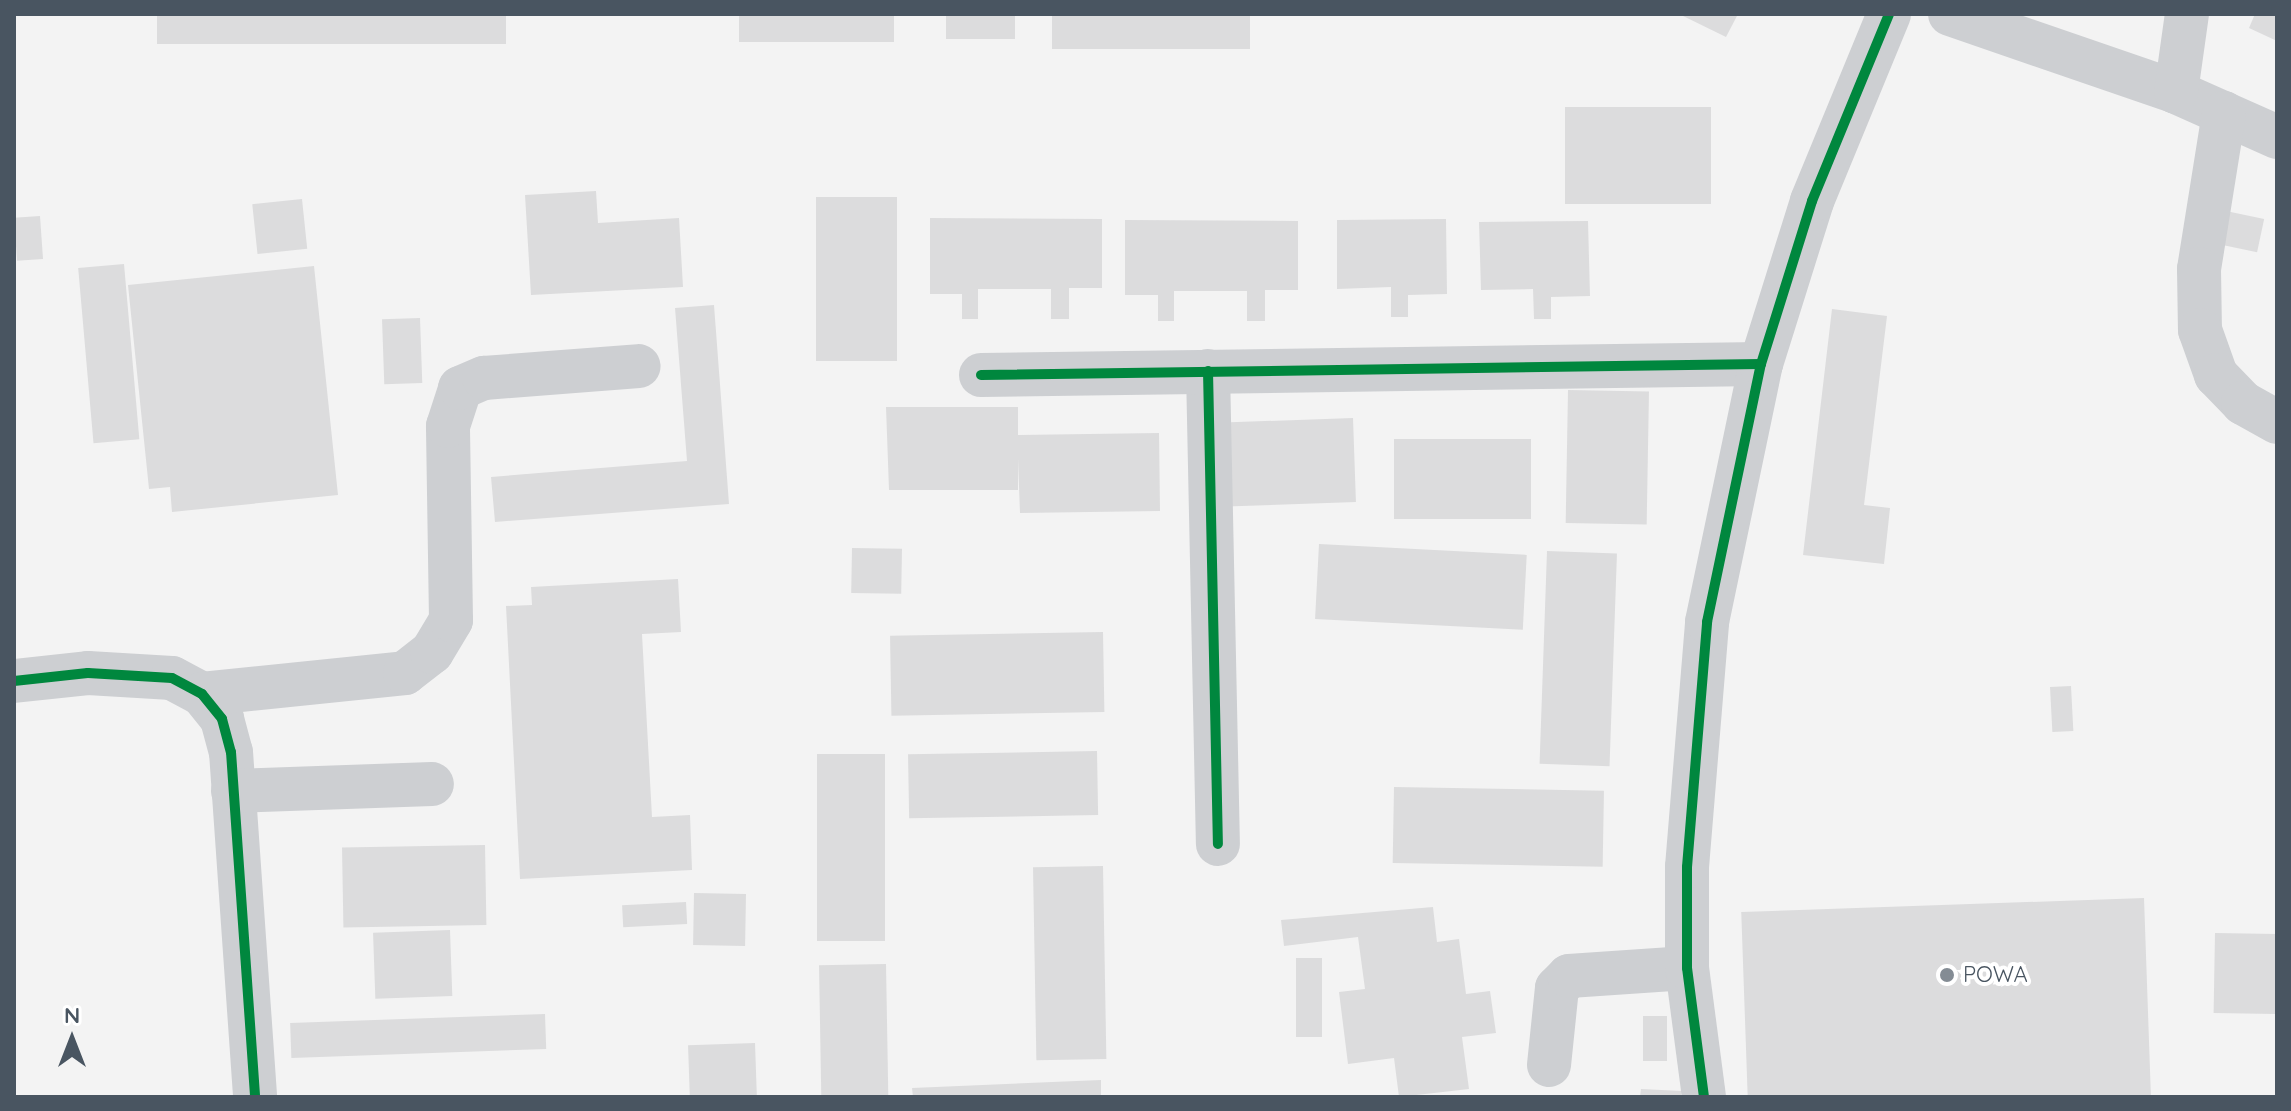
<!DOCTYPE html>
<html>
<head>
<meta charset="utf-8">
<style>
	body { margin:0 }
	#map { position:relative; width:2291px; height:1111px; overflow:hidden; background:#f3f3f3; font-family:Quicksand,sans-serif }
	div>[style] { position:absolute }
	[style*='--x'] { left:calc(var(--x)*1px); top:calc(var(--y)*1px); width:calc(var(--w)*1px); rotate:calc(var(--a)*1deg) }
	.building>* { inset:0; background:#dcdcdd; transform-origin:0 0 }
	.minor>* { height:44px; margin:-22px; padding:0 22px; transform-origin:22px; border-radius:22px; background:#cdcfd2 }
	.cycleway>* { height:10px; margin:-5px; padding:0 5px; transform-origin:5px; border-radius:5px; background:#00873e }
	.dots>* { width:22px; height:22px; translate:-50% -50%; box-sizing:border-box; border:4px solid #fff; border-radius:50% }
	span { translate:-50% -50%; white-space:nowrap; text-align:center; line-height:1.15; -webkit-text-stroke:8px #fff; paint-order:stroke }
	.poi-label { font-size:22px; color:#495561 }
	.left { translate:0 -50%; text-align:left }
	.frame { position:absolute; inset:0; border:16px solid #495561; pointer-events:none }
	.north { position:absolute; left:32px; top:999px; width:80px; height:80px; -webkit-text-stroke:6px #fff; paint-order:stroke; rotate:0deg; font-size:22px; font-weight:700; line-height:32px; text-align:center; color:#495561 }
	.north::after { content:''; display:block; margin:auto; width:28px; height:36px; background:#495561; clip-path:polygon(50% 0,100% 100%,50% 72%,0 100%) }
</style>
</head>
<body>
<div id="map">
	<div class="building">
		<div style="left:157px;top:14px;width:349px;height:30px"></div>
		<div style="left:739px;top:14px;width:155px;height:28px"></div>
		<div style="left:946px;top:14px;width:69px;height:25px"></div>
		<div style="left:1052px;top:14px;width:198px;height:35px"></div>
		<div style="clip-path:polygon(1679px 14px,1738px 14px,1726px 37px)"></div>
		<div style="clip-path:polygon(2255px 14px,2277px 14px,2277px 41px,2249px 28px)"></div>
		<div style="left:1565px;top:107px;width:146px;height:97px"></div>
		<div style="clip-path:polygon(596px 191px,598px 223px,679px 218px,683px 287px,531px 295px,525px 195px)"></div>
		<div style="left:816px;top:197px;width:81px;height:164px"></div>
		<div style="left:302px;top:199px;width:50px;height:50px;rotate:84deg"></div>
		<div style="left:2226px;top:211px;width:39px;height:34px;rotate:12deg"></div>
		<div style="left:40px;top:216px;width:43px;height:26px;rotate:86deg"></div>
		<div style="clip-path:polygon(930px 218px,1102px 219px,1102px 288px,1069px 288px,1069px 319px,1051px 319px,1051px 289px,978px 289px,978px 319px,962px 319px,962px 294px,930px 294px)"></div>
		<div style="clip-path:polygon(1446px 219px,1447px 294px,1408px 295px,1408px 317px,1391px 317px,1391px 287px,1337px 289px,1337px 220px)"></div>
		<div style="clip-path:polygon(1125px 220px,1298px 221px,1298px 290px,1265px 290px,1265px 321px,1247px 321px,1247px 291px,1174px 291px,1174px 321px,1158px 321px,1158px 295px,1125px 295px)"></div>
		<div style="clip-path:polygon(1588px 221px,1590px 296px,1551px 297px,1551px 319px,1534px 319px,1533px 289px,1481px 290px,1479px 222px)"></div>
		<div style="left:124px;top:264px;width:176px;height:46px;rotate:85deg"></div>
		<div style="clip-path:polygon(314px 266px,338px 495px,172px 512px,170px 487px,149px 489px,128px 285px)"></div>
		<div style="clip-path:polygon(714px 305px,729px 504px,495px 522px,491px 477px,687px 461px,675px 308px)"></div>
		<div style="clip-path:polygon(1832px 309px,1887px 316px,1864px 505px,1890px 508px,1884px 564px,1803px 555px)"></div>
		<div style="left:420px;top:318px;width:65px;height:38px;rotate:88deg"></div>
		<div style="left:1568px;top:390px;width:81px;height:133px;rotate:1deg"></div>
		<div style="clip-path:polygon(886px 407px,1018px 407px,1018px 435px,1159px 433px,1160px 511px,1020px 513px,1018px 459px,1018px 490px,889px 490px)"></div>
		<div style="left:1353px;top:418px;width:84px;height:137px;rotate:88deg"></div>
		<div style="left:1394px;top:439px;width:137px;height:80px"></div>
		<div style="left:1319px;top:544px;width:208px;height:75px;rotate:3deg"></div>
		<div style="left:852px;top:548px;width:50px;height:45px;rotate:1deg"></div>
		<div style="left:1547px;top:551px;width:70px;height:213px;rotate:2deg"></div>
		<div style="clip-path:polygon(678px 579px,681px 632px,642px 634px,652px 817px,690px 815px,692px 870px,520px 879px,506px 606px,532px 605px,531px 587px)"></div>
		<div style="left:1103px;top:632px;width:80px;height:213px;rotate:89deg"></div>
		<div style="left:2071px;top:686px;width:45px;height:21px;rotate:87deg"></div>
		<div style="left:1097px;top:751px;width:64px;height:189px;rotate:89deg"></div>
		<div style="left:817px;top:754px;width:68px;height:187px"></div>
		<div style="left:1394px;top:787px;width:210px;height:76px;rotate:1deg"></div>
		<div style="left:485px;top:845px;width:80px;height:143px;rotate:89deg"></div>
		<div style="left:1103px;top:866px;width:193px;height:70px;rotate:89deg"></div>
		<div style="left:694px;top:893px;width:52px;height:52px;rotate:1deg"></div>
		<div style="left:2144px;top:898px;width:199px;height:403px;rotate:88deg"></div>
		<div style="left:686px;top:902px;width:22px;height:64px;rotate:87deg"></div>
		<div style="clip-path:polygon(1433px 907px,1437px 942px,1459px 939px,1466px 994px,1490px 991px,1496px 1033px,1462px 1037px,1469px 1089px,1399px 1097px,1394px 1058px,1348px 1064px,1339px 992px,1365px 989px,1358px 937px,1284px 946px,1281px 920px)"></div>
		<div style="left:450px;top:930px;width:66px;height:77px;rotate:88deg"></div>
		<div style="left:2215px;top:933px;width:62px;height:80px;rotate:1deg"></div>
		<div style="left:1296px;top:958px;width:26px;height:79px"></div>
		<div style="left:886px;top:964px;width:133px;height:67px;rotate:89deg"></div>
		<div style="left:545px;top:1014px;width:35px;height:255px;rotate:88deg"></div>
		<div style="left:1643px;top:1016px;width:24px;height:45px"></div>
		<div style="left:755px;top:1043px;width:54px;height:67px;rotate:88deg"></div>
		<div style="clip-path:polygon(1101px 1080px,1101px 1097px,913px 1097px,912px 1088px)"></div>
		<div style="clip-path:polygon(1641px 1089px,1682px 1091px,1681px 1097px,1640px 1097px)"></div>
	</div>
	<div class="minor">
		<div style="--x:1950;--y:14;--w:239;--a:19"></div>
		<div style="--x:2176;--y:92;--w:111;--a:24"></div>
		<div style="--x:2176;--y:92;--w:79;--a:-82"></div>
		<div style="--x:2224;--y:113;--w:158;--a:99.1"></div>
		<div style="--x:2199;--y:269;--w:61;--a:89.1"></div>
		<div style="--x:2200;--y:330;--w:48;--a:70.4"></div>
		<div style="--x:2216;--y:375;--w:39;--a:46"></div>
		<div style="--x:2243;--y:403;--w:39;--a:29"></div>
		<div style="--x:1208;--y:371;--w:473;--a:88.8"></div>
		<div style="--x:981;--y:375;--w:780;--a:-0.81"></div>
		<div style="--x:14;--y:681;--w:74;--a:-6.2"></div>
		<div style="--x:88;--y:673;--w:84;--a:3.4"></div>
		<div style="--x:172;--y:678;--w:34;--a:28"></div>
		<div style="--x:202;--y:694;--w:32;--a:51"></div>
		<div style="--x:222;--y:719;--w:34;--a:75"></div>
		<div style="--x:231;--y:752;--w:346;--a:86"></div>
		<div style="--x:202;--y:694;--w:204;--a:-5.9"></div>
		<div style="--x:405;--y:673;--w:34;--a:-38"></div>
		<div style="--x:432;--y:652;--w:37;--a:-59"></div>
		<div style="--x:451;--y:620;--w:194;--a:-90.9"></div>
		<div style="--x:448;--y:426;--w:40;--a:-72"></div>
		<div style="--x:460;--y:388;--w:26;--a:-23"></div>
		<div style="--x:484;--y:378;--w:155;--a:-4.4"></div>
		<div style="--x:233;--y:791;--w:199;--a:-2"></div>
		<div style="--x:1549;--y:1065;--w:77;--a:-84.1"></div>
		<div style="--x:1557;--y:988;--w:17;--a:-45"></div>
		<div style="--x:1569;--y:976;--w:118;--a:-3.9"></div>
		<div style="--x:1704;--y:1097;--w:130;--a:-97.5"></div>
		<div style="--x:1687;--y:968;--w:101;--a:-90"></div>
		<div style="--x:1687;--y:867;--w:246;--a:-85.3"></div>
		<div style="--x:1707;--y:622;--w:264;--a:-78.2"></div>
		<div style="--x:1761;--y:364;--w:171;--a:-72.6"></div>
		<div style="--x:1812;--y:201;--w:202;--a:-67.6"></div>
	</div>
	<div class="cycleway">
		<div style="--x:1208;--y:371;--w:473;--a:88.8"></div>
		<div style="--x:981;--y:375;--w:780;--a:-0.81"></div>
		<div style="--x:14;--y:681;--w:74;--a:-6.2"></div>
		<div style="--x:88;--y:673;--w:84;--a:3.4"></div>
		<div style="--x:172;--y:678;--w:34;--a:28"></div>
		<div style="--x:202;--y:694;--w:32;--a:51"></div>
		<div style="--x:222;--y:719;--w:34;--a:75"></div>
		<div style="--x:231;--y:752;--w:346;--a:86"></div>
		<div style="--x:1704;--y:1097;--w:130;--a:-97.5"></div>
		<div style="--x:1687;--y:968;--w:101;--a:-90"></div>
		<div style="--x:1687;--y:867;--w:246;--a:-85.3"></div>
		<div style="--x:1707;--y:622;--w:264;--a:-78.2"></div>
		<div style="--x:1761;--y:364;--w:171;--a:-72.6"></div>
		<div style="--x:1812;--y:201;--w:202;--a:-67.6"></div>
	</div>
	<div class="dots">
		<div style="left:1947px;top:975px;background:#848c94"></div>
	</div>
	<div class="poi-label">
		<span class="left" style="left:1963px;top:975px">POWA</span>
	</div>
	<div class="frame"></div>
	<div class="north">N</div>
</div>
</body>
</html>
